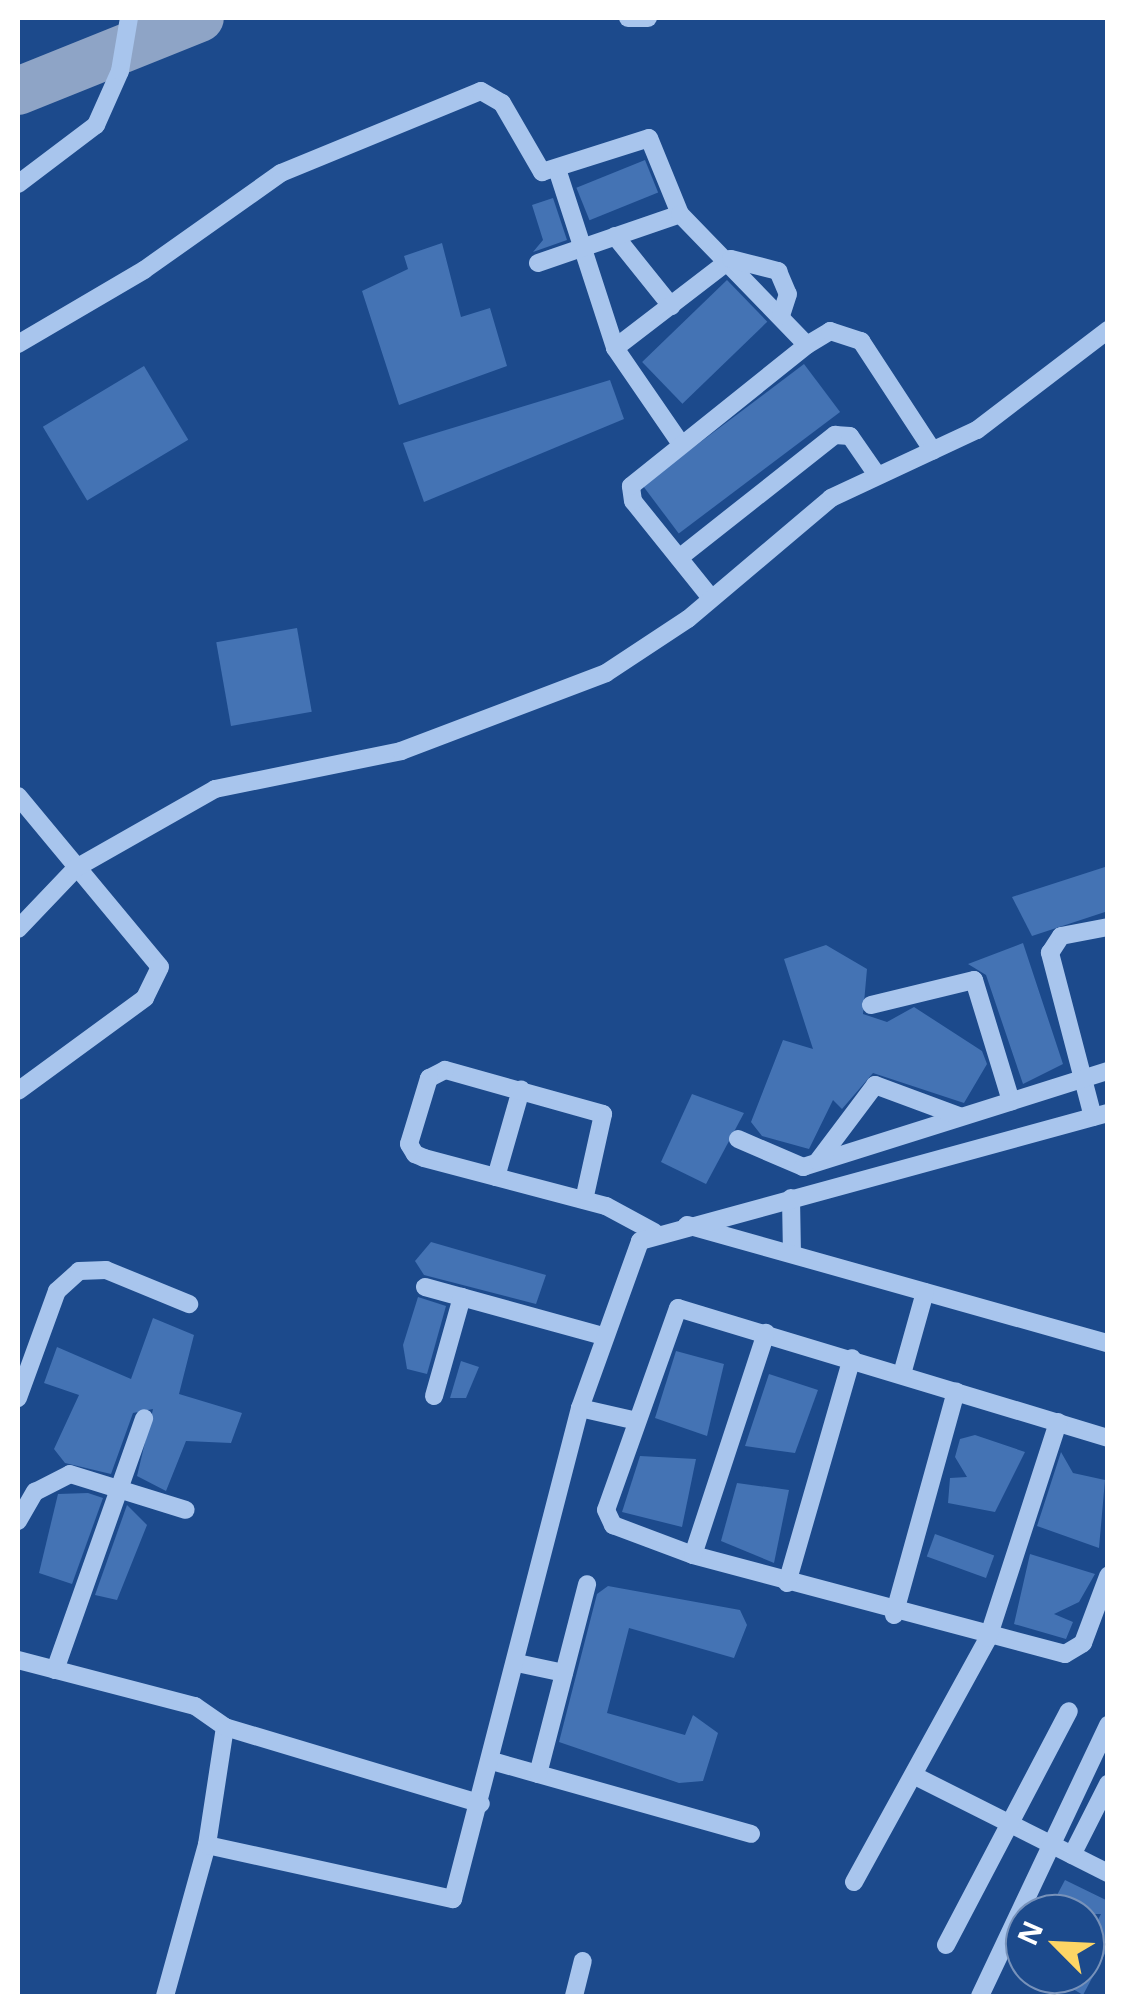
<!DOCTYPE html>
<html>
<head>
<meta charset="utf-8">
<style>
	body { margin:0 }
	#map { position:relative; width:1125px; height:2014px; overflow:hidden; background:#1c4a8c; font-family:"Open Sans",sans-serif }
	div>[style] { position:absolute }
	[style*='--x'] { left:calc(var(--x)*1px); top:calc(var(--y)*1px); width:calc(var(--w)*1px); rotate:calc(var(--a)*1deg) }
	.taxiway>* { height:48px; margin:-24px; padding:0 24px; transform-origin:24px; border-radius:24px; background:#8ea4c6 }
	.building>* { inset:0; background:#4473b4; transform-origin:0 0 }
	.minor>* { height:18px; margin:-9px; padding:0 9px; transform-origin:9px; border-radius:9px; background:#a8c5ed }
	span { translate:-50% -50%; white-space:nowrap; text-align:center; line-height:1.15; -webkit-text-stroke:9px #1c4a8c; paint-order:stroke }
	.frame { position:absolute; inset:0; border:20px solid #fff; pointer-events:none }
	.north { position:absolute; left:1005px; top:1894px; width:100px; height:100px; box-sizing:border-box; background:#1c4a8c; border:2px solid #7792ba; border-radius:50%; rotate:294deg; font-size:28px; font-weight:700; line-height:40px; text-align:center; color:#fff }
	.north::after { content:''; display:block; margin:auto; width:35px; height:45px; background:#fdd565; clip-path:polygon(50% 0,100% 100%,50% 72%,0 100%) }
</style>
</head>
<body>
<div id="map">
	<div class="taxiway">
		<div style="--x:18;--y:91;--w:196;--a:-21.9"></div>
	</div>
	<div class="building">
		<div style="left:645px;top:160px;width:35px;height:74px;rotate:68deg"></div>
		<div style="clip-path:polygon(553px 198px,567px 240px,533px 252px,543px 240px,532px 205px)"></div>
		<div style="clip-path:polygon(442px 243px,461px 317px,490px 308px,507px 366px,399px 405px,362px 291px,408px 269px,404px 256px)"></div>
		<div style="left:727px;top:280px;width:58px;height:118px;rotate:46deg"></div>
		<div style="left:804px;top:364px;width:60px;height:202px;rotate:53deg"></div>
		<div style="left:144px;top:366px;width:86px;height:118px;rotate:59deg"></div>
		<div style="clip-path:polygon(610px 380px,624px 419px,424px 502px,403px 443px)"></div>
		<div style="left:297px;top:628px;width:85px;height:82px;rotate:80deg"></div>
		<div style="clip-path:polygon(1108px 866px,1108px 911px,1032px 936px,1012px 897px)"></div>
		<div style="clip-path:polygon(1023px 943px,1063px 1064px,1023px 1084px,986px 975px,968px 964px)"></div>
		<div style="clip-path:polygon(826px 945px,867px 969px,863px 1014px,887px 1022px,914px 1007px,982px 1051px,987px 1064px,964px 1103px,873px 1073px,842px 1109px,833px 1100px,809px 1149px,762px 1136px,751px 1122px,783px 1040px,813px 1049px,784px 959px)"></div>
		<div style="clip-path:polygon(692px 1094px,744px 1113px,706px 1184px,661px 1162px)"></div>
		<div style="clip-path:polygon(431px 1242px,546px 1275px,536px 1304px,424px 1275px,415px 1261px)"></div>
		<div style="clip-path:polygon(418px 1297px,446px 1306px,427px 1374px,407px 1369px,403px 1345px)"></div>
		<div style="clip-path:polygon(153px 1318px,194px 1335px,179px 1394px,242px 1413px,231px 1443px,186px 1441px,166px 1491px,137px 1476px,153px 1409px,133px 1413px,111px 1474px,65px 1463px,54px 1449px,79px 1395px,44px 1383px,57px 1347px,131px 1379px)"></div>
		<div style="clip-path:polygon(676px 1351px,724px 1364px,707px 1436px,655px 1418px)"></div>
		<div style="clip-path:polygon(461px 1361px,479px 1367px,466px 1398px,450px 1398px)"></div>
		<div style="clip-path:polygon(769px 1374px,818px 1390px,795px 1453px,745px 1446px)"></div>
		<div style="clip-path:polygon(975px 1435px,1025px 1452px,995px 1512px,948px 1503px,950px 1478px,967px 1477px,955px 1457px,960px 1439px)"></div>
		<div style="clip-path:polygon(1061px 1452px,1073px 1473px,1105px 1480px,1099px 1548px,1037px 1526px)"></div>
		<div style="clip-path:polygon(640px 1456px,696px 1459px,682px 1527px,622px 1512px)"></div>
		<div style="clip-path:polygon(737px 1483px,789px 1490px,774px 1563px,721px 1541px)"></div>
		<div style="clip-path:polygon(88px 1493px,103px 1498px,72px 1584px,39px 1573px,58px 1494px)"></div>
		<div style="clip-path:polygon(127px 1505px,147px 1525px,117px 1600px,95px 1595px)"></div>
		<div style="left:935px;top:1534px;width:63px;height:24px;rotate:20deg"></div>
		<div style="clip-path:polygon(1030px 1554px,1095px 1574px,1079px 1602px,1054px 1614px,1073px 1622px,1066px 1639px,1014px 1624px)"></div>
		<div style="clip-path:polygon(608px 1586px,740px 1610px,747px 1625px,734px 1658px,629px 1628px,607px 1713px,685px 1735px,693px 1715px,718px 1733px,703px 1781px,679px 1783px,559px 1742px,597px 1594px)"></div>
		<div style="clip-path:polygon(1065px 1880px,1108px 1901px,1108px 1948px,1083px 1995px,1048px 1974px,1085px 1974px,1085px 1945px,1101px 1914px,1047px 1914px)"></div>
	</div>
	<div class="minor">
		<div style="--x:628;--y:18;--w:20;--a:0"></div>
		<div style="--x:557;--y:169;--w:188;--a:72"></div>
		<div style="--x:615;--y:348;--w:116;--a:55.5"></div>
		<div style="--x:18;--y:184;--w:98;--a:-37.1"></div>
		<div style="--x:96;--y:125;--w:59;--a:-66"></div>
		<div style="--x:120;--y:71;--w:54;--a:-80.4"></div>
		<div style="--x:615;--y:236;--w:90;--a:51.3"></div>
		<div style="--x:538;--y:263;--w:150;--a:-19"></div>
		<div style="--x:18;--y:344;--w:146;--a:-30.4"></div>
		<div style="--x:144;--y:270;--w:168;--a:-35.3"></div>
		<div style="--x:281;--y:173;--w:216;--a:-22.3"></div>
		<div style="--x:481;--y:91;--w:24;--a:30"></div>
		<div style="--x:502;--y:103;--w:80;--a:59.9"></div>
		<div style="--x:542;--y:172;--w:112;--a:-17.6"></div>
		<div style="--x:649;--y:138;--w:82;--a:67.8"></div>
		<div style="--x:680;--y:214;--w:182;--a:45.9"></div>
		<div style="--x:615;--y:348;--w:146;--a:-37.5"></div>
		<div style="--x:731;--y:259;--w:49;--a:14.3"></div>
		<div style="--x:778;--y:271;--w:25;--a:67"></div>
		<div style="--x:788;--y:294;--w:23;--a:108"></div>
		<div style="--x:679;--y:558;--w:199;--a:-38.3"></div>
		<div style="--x:835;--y:435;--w:15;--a:4"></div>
		<div style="--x:850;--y:436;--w:47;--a:55.3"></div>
		<div style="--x:711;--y:598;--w:124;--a:-128.8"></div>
		<div style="--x:633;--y:501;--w:15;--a:-98"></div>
		<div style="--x:631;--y:486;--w:226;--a:-38.7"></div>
		<div style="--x:807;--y:345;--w:27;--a:-31"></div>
		<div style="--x:830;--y:331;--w:33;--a:18"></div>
		<div style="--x:861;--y:341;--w:131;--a:56.8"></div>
		<div style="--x:18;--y:796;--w:222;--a:50.3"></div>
		<div style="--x:160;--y:967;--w:34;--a:116"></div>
		<div style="--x:145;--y:998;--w:157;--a:143.8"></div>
		<div style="--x:18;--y:929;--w:84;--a:-46.4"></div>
		<div style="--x:76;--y:868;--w:160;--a:-29.6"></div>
		<div style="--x:215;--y:789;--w:190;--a:-11.5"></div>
		<div style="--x:401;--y:751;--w:219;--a:-20.8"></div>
		<div style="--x:606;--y:673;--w:98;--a:-33.4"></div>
		<div style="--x:688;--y:619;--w:187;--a:-40.2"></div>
		<div style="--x:831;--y:498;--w:161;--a:-25"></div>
		<div style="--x:977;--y:430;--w:165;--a:-37.4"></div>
		<div style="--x:871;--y:1005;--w:106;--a:-13.6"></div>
		<div style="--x:974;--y:980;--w:127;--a:73"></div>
		<div style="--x:1093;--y:1117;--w:170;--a:-104.7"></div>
		<div style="--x:1050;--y:953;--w:20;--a:-57"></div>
		<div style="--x:1061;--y:936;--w:48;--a:-10.8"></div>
		<div style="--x:738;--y:1139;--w:71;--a:23.3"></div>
		<div style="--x:803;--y:1167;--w:320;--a:-17.5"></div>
		<div style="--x:818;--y:1161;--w:95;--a:-53.1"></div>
		<div style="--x:875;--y:1085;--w:90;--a:20.3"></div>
		<div style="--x:496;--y:1177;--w:91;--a:-74"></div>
		<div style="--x:791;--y:1198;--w:55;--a:89"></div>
		<div style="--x:584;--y:1200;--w:88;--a:-77.5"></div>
		<div style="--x:603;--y:1114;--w:164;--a:-164.4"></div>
		<div style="--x:445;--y:1070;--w:18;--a:153"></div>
		<div style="--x:429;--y:1078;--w:69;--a:106.9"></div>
		<div style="--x:409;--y:1144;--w:12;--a:59"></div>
		<div style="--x:415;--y:1154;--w:10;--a:24"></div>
		<div style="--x:424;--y:1158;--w:188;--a:14.8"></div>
		<div style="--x:606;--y:1206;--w:55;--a:28.4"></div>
		<div style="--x:687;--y:1225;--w:437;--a:15.7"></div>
		<div style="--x:425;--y:1287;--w:185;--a:15.4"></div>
		<div style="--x:902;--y:1374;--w:85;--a:-74.3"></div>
		<div style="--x:434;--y:1396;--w:103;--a:-74.2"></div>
		<div style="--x:18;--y:1398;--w:114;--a:-70"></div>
		<div style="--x:57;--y:1291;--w:30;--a:-42"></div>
		<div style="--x:79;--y:1271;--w:27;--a:-2"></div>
		<div style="--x:106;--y:1270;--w:90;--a:22.3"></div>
		<div style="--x:580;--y:1408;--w:54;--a:12.8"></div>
		<div style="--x:1108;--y:1438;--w:449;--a:-163.2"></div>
		<div style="--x:678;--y:1308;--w:214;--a:109.6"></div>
		<div style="--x:606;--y:1510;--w:17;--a:65"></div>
		<div style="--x:613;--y:1525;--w:85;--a:20.6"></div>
		<div style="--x:693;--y:1555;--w:385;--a:14.9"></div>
		<div style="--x:1065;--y:1654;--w:21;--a:-31"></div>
		<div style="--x:1083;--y:1643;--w:72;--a:-69.5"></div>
		<div style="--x:18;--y:1521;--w:34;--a:-60"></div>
		<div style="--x:35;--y:1492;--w:39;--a:-27"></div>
		<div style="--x:70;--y:1474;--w:121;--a:17.2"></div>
		<div style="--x:693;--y:1555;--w:234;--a:-71.8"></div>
		<div style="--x:787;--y:1583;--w:234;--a:-73.9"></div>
		<div style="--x:894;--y:1615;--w:232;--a:-74.5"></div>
		<div style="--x:18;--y:1660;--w:183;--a:14.6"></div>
		<div style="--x:195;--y:1706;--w:37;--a:35"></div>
		<div style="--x:225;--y:1727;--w:119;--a:98.7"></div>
		<div style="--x:517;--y:1663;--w:48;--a:12"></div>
		<div style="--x:55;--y:1670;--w:267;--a:-70.5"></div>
		<div style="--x:225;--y:1727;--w:267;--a:16.7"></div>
		<div style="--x:492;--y:1761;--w:269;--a:15.7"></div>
		<div style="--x:538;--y:1774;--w:196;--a:-75.5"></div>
		<div style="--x:917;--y:1777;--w:214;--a:26.7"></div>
		<div style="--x:1072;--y:1855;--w:80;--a:-63.1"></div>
		<div style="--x:854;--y:1882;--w:278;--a:-61.2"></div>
		<div style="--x:988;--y:1638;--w:227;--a:-72"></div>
		<div style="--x:946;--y:1945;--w:264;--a:-62.3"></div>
		<div style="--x:165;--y:1996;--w:157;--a:-74.5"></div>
		<div style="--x:207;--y:1845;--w:252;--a:12.4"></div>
		<div style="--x:453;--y:1899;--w:507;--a:-75.5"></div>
		<div style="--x:580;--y:1408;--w:177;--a:-70.2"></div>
		<div style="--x:640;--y:1241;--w:485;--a:-15.3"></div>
		<div style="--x:574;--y:1996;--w:36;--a:-76"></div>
		<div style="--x:980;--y:1996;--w:300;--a:-64.7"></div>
	</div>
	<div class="frame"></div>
	<div class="north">N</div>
</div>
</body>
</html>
